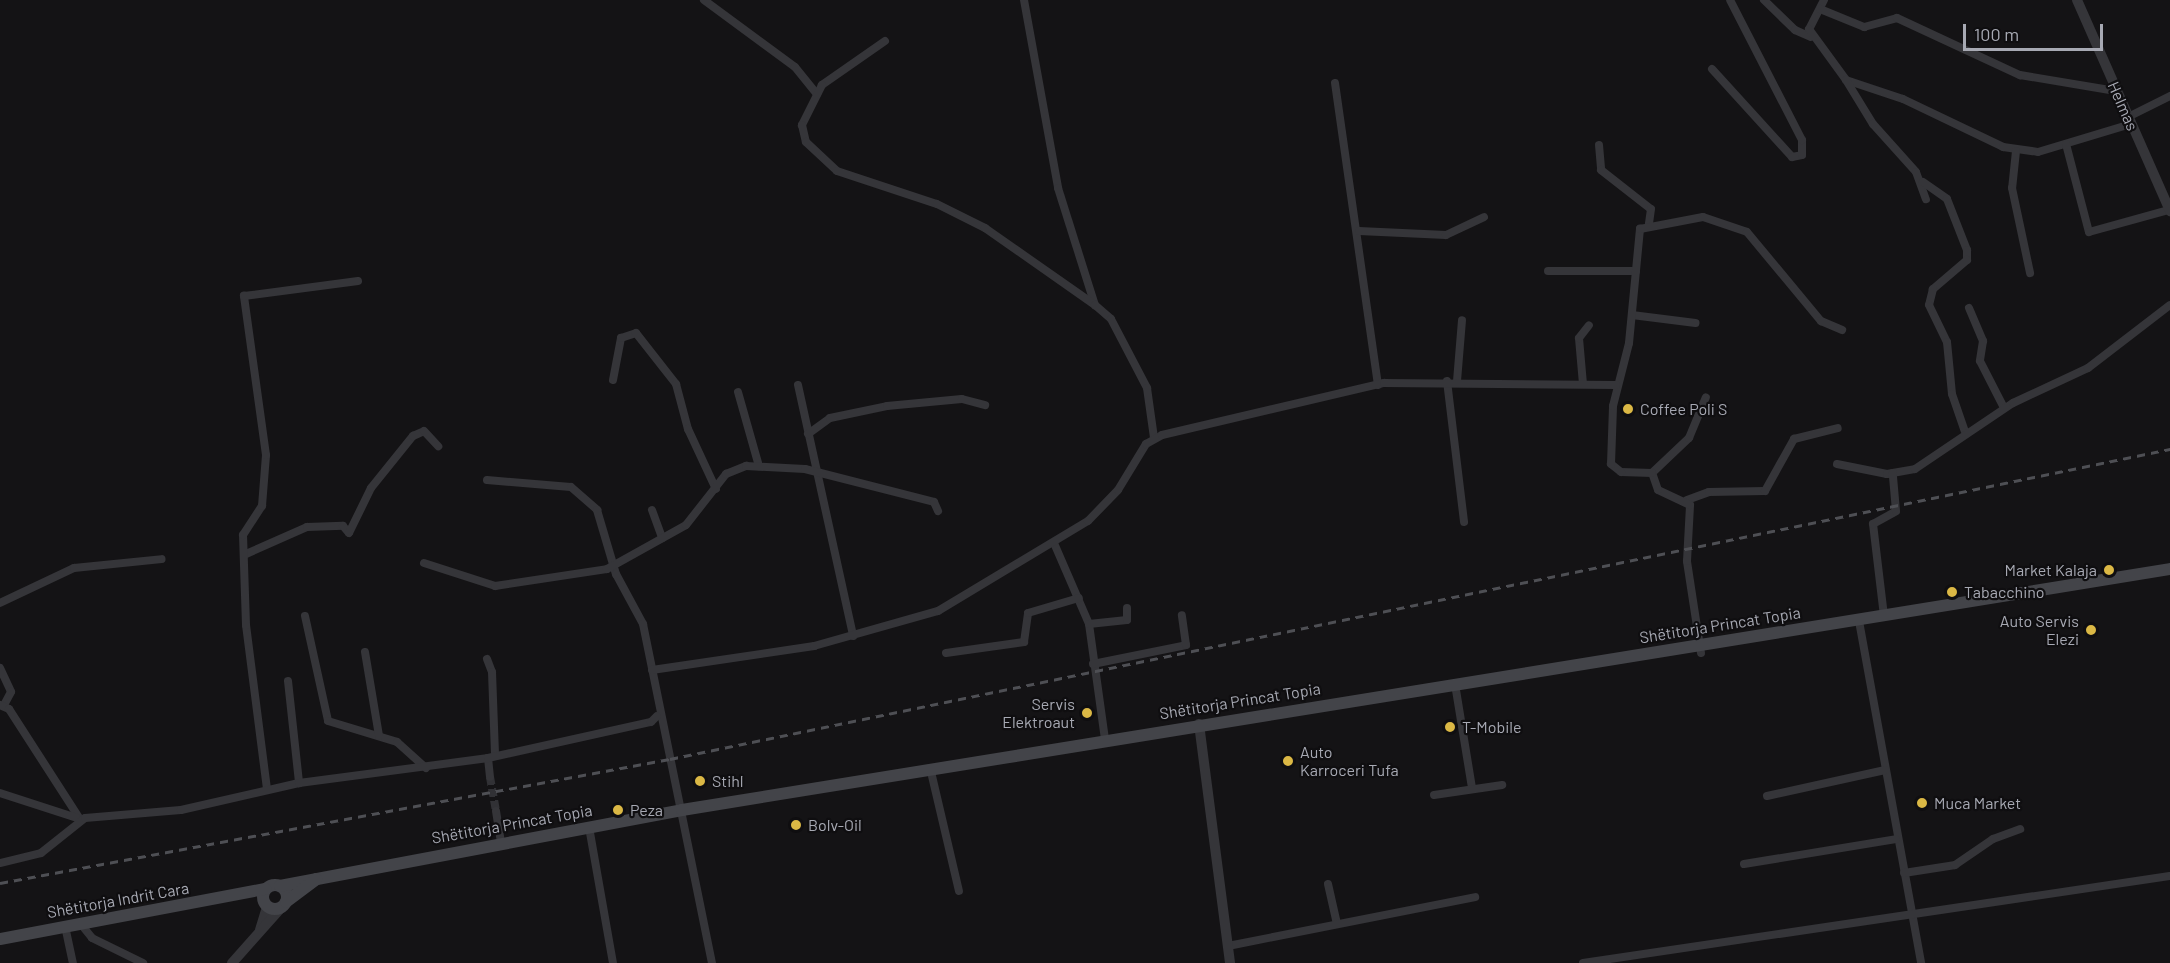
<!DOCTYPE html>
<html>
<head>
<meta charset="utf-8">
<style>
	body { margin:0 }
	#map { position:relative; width:2170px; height:963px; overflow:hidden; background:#141315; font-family:Barlow,sans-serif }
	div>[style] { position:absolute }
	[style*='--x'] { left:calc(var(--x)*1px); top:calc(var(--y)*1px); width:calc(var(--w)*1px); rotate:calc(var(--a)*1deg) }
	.minor-tunnel>* { height:8px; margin-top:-4px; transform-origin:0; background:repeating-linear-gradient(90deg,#313135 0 8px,transparent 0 12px) }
	.minor>* { height:8px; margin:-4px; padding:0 4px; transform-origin:4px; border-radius:4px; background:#353539 }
	.tertiary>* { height:10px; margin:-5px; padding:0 5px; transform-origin:5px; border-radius:5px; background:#353539 }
	.secondary>* { height:12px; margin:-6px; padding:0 6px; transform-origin:6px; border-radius:6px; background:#434449 }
	.secondary>.ring { margin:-6px; padding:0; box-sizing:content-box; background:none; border:12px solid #434449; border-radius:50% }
	.rail>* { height:3px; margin-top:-1.5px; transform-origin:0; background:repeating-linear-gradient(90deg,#4e4f54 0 8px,transparent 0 14px) }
	.dots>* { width:16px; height:16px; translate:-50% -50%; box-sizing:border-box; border:3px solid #0f0e10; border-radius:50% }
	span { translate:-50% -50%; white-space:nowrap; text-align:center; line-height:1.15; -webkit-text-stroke:4.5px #0f0e10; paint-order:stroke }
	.street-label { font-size:16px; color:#a7a9b3 }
	.poi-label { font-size:16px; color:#a7a9b3 }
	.left { translate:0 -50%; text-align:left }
	.right { translate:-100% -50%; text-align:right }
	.scale { position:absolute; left:1963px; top:24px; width:140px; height:27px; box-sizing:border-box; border:3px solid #a7a9b3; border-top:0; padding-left:8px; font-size:18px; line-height:21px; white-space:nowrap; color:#a7a9b3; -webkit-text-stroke:4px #0f0e10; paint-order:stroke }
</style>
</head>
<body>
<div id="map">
	<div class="minor-tunnel">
		<div style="--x:490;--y:777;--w:35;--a:80"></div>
	</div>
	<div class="minor">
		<div style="--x:704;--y:0;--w:113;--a:36.4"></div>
		<div style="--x:795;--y:67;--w:35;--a:51"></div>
		<div style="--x:1024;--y:0;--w:191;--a:79.7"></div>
		<div style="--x:1058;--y:188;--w:123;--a:72.5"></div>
		<div style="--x:1764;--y:0;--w:43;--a:44.1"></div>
		<div style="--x:1795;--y:30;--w:17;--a:24"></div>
		<div style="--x:1824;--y:0;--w:33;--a:117"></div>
		<div style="--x:1809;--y:29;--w:63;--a:54"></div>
		<div style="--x:1846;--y:80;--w:60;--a:18.4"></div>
		<div style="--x:1903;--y:99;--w:111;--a:25.6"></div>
		<div style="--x:2003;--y:147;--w:35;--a:8"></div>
		<div style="--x:2038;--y:152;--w:97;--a:-16.8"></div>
		<div style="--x:1820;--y:9;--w:48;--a:22.2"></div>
		<div style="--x:1864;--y:27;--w:34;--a:-15"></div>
		<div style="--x:1897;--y:18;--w:136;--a:24.9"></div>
		<div style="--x:2020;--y:75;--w:97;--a:9.5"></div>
		<div style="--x:885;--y:41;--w:77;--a:145.1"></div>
		<div style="--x:822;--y:85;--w:45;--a:116.6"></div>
		<div style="--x:802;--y:125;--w:17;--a:77"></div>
		<div style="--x:806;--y:142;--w:42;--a:43.1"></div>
		<div style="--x:837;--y:171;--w:105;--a:18.3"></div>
		<div style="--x:937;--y:204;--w:54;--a:26.6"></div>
		<div style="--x:985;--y:228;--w:134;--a:35"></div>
		<div style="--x:1095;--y:305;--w:21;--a:41"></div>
		<div style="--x:1111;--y:319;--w:78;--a:62.4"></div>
		<div style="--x:1147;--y:388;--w:50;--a:82"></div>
		<div style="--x:1712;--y:69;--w:119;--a:47.7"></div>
		<div style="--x:1792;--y:157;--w:10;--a:-11"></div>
		<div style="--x:1802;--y:155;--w:15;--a:-90"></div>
		<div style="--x:1802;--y:140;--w:157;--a:-117.2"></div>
		<div style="--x:1846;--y:80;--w:52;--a:58.5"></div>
		<div style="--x:1873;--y:124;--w:64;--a:48.1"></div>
		<div style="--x:1916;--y:172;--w:29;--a:70"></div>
		<div style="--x:1335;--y:83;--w:305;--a:81.9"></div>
		<div style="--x:2128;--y:117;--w:47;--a:-26.6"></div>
		<div style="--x:2066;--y:144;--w:91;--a:75.4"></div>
		<div style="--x:2089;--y:232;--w:83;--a:-15.4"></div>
		<div style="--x:1599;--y:145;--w:25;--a:85"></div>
		<div style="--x:1601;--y:170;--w:63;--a:38"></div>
		<div style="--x:1651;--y:209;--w:15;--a:98"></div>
		<div style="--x:2016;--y:151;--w:37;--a:96"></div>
		<div style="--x:2012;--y:188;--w:87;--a:78"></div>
		<div style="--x:1923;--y:182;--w:29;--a:35"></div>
		<div style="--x:1947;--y:199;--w:55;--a:68.6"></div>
		<div style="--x:1967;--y:250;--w:10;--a:90"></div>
		<div style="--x:1967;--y:260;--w:45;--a:139.5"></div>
		<div style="--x:1933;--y:289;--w:16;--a:104"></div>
		<div style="--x:1929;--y:305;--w:41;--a:64.1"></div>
		<div style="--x:1947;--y:342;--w:52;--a:84.5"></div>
		<div style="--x:1952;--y:394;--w:39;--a:71"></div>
		<div style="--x:1359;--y:231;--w:87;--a:2.6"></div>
		<div style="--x:1446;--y:235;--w:42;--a:-25.3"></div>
		<div style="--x:1548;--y:271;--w:88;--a:0"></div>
		<div style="--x:1969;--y:308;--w:36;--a:67"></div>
		<div style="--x:1983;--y:341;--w:20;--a:99"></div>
		<div style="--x:1980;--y:361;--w:53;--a:62.9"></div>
		<div style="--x:1632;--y:315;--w:64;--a:7.1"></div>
		<div style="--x:613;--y:380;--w:43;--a:-79.2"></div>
		<div style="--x:621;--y:338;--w:16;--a:-18"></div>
		<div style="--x:636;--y:333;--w:65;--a:51.9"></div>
		<div style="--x:676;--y:384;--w:47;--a:75.1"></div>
		<div style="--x:688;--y:429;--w:66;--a:65"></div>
		<div style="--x:1447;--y:381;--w:142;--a:83.1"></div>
		<div style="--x:1457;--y:381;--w:61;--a:-85.3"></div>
		<div style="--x:1583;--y:384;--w:46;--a:-95"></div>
		<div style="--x:1579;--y:338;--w:16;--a:-52"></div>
		<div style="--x:798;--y:385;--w:257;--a:77.6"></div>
		<div style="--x:738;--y:392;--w:77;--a:74.2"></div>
		<div style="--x:808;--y:434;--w:27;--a:-36"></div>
		<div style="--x:830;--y:418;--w:58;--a:-11.9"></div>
		<div style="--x:887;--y:406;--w:75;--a:-5.3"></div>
		<div style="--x:962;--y:399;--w:24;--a:15"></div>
		<div style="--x:1837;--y:464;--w:51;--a:11.3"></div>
		<div style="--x:1887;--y:474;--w:28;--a:-10"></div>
		<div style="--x:1915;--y:469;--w:118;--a:-34"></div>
		<div style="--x:2013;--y:403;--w:83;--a:-25"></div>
		<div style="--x:2088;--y:368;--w:103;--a:-37.5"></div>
		<div style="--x:1652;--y:473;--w:51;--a:-43.4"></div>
		<div style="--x:1689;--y:438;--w:44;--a:-67.5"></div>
		<div style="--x:487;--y:480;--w:84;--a:4.8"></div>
		<div style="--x:571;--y:487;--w:35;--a:41"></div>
		<div style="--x:597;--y:510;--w:67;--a:73.5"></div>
		<div style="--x:616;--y:574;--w:57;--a:61.6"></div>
		<div style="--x:643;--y:624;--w:346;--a:78.5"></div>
		<div style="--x:1687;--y:500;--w:23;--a:-20"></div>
		<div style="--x:1709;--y:492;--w:56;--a:-1"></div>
		<div style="--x:1765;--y:491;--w:60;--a:-60.9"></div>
		<div style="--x:1794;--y:439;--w:45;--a:-14"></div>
		<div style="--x:652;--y:510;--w:30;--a:70"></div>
		<div style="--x:1054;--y:543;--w:88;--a:66.6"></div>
		<div style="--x:1089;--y:624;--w:117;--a:82.1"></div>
		<div style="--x:246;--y:554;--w:67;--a:-23.9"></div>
		<div style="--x:307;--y:527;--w:36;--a:-2"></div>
		<div style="--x:343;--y:526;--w:9;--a:49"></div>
		<div style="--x:349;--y:533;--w:50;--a:-63.9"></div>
		<div style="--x:371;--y:488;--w:67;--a:-51.1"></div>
		<div style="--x:413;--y:436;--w:12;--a:-24"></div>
		<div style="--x:424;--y:431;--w:21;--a:47"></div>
		<div style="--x:424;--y:563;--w:75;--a:17.9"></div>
		<div style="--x:495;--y:586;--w:113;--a:-8.6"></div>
		<div style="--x:607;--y:569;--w:90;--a:-29.1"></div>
		<div style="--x:686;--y:525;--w:65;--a:-51.9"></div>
		<div style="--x:726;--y:474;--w:22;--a:-22"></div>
		<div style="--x:746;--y:466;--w:59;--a:2.9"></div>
		<div style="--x:805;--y:469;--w:133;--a:14.3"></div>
		<div style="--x:934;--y:502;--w:10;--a:66"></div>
		<div style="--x:0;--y:603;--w:82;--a:-25.3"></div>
		<div style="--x:74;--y:568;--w:88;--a:-5.8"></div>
		<div style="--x:305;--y:616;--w:107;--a:77.6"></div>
		<div style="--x:328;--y:721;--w:72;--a:16.9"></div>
		<div style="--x:397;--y:742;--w:39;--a:42"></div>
		<div style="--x:1884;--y:616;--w:93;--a:-96.8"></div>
		<div style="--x:1873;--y:524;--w:26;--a:-29"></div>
		<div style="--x:1896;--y:511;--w:38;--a:-95"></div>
		<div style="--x:1859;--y:621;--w:348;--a:79.7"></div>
		<div style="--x:1089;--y:624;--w:38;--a:-6"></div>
		<div style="--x:1127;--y:620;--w:12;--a:-90"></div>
		<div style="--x:365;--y:652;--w:85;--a:80.5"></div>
		<div style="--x:946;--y:653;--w:79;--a:-8"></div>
		<div style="--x:1024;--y:642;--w:29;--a:-82"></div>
		<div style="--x:1028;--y:613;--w:53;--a:-16.4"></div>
		<div style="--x:1701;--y:653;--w:93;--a:-98.7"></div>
		<div style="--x:1687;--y:561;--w:56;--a:-86.9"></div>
		<div style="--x:1690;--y:505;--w:35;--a:-155"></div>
		<div style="--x:1658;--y:490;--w:18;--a:-109"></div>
		<div style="--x:1652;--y:473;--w:31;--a:-178"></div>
		<div style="--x:1621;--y:472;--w:13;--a:-141"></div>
		<div style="--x:1611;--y:464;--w:58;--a:-88"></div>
		<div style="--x:1613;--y:406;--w:65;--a:-75.7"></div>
		<div style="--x:1629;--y:343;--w:115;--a:-84.5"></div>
		<div style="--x:1640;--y:229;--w:64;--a:-10.8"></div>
		<div style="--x:1703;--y:217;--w:46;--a:18.8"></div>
		<div style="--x:1747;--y:232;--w:116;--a:50.3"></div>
		<div style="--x:1821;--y:321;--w:23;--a:23"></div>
		<div style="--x:487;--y:659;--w:14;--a:69"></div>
		<div style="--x:492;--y:672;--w:83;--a:87.9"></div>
		<div style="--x:1093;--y:664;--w:95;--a:-11.5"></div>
		<div style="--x:1186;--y:645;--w:30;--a:-98"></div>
		<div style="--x:0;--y:668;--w:26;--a:65"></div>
		<div style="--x:11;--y:692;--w:15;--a:118"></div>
		<div style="--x:652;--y:670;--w:164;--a:-8.4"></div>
		<div style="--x:814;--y:646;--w:129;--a:-15.8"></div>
		<div style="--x:938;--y:611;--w:175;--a:-31"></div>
		<div style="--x:1088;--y:521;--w:43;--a:-45.9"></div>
		<div style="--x:1118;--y:490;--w:54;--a:-58.7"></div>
		<div style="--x:1146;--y:444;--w:18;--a:-29"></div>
		<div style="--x:1162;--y:435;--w:228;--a:-13.2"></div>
		<div style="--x:1384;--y:383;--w:232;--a:0.5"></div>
		<div style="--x:288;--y:681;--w:103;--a:83.8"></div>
		<div style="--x:1455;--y:684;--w:105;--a:80.7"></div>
		<div style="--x:0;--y:705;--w:10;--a:24"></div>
		<div style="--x:9;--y:709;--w:131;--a:57.2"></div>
		<div style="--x:488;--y:758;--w:19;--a:84"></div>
		<div style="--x:932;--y:776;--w:118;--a:76.8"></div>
		<div style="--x:267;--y:789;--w:165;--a:-97.3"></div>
		<div style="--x:246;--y:625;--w:90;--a:-91.9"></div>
		<div style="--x:243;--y:535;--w:35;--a:-57"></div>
		<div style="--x:262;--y:506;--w:51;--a:-85.5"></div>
		<div style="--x:266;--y:455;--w:161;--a:-97.9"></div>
		<div style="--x:244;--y:296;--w:115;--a:-7.5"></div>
		<div style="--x:0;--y:793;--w:81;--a:18"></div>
		<div style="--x:1434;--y:795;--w:69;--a:-8.4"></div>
		<div style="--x:1767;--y:796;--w:121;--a:-12.4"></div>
		<div style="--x:496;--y:811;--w:32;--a:81"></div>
		<div style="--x:589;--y:827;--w:138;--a:80"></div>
		<div style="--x:0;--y:863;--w:42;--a:-13.7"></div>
		<div style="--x:41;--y:853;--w:56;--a:-38.5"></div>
		<div style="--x:85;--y:818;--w:96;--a:-4.8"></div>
		<div style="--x:181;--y:810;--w:121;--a:-12.9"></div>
		<div style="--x:299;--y:783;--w:191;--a:-7.5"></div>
		<div style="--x:488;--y:758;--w:167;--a:-12.5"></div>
		<div style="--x:651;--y:722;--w:8;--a:-45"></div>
		<div style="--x:1744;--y:864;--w:154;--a:-9.3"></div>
		<div style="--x:1904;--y:873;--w:52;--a:-8.9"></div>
		<div style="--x:1955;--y:865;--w:46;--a:-34.4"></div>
		<div style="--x:1993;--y:839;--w:29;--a:-20"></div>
		<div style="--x:1328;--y:884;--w:41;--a:77.3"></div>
		<div style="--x:80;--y:923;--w:19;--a:51"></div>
		<div style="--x:92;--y:938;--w:57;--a:26.1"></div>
		<div style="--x:65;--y:926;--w:38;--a:78"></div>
		<div style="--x:1228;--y:946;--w:252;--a:-11.2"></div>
		<div style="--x:1583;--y:963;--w:593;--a:-8.43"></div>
	</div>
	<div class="tertiary">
		<div style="--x:2077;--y:0;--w:231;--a:66.2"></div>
		<div style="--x:1199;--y:724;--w:241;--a:82.6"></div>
		<div style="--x:260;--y:930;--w:24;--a:-73"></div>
		<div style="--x:232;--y:963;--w:74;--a:-48.3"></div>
	</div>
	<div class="secondary">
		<div class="ring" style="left:263px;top:885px;width:12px;height:12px"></div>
		<div style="--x:280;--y:886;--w:409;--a:-10.7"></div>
		<div style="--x:682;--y:810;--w:1507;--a:-9.2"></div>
		<div style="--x:286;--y:902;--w:38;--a:-37"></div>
		<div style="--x:0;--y:939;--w:270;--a:-10.7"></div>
	</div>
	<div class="rail">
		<div style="--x:0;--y:883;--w:681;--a:-10.49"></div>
		<div style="--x:670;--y:759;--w:1532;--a:-11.68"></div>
	</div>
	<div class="dots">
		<div style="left:1628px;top:409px;background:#dbb845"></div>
		<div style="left:2109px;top:570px;background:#dbb845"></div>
		<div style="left:1952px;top:592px;background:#dbb845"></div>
		<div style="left:2091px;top:630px;background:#dbb845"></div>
		<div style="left:1087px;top:713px;background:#dbb845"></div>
		<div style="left:1450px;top:727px;background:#dbb845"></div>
		<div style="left:1288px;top:761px;background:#dbb845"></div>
		<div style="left:700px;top:781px;background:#dbb845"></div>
		<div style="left:1922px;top:803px;background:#dbb845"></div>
		<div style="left:618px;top:810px;background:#dbb845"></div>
		<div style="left:796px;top:825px;background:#dbb845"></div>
	</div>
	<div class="street-label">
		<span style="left:2123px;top:106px;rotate:66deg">Helmas</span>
		<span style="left:1720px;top:625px;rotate:-9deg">Shëtitorja Princat Topia</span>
		<span style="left:1240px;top:701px;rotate:-9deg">Shëtitorja Princat Topia</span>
		<span style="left:512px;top:824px;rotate:-10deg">Shëtitorja Princat Topia</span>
		<span style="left:118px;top:900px;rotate:-10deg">Shëtitorja Indrit Cara</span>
	</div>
	<div class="poi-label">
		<span class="left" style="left:1640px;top:409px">Coffee Poli S</span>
		<span class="right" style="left:2097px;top:570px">Market Kalaja</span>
		<span class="left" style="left:1964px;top:592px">Tabacchino</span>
		<span class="right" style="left:2079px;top:630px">Auto Servis<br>Elezi</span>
		<span class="right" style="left:1075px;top:713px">Servis<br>Elektroaut</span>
		<span class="left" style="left:1462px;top:727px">T-Mobile</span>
		<span class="left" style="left:1300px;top:761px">Auto<br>Karroceri Tufa</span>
		<span class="left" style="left:712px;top:781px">Stihl</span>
		<span class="left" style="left:1934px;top:803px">Muca Market</span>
		<span class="left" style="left:630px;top:810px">Peza</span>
		<span class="left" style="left:808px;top:825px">Bolv-Oil</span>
	</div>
	<div class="scale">100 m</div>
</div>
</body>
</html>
